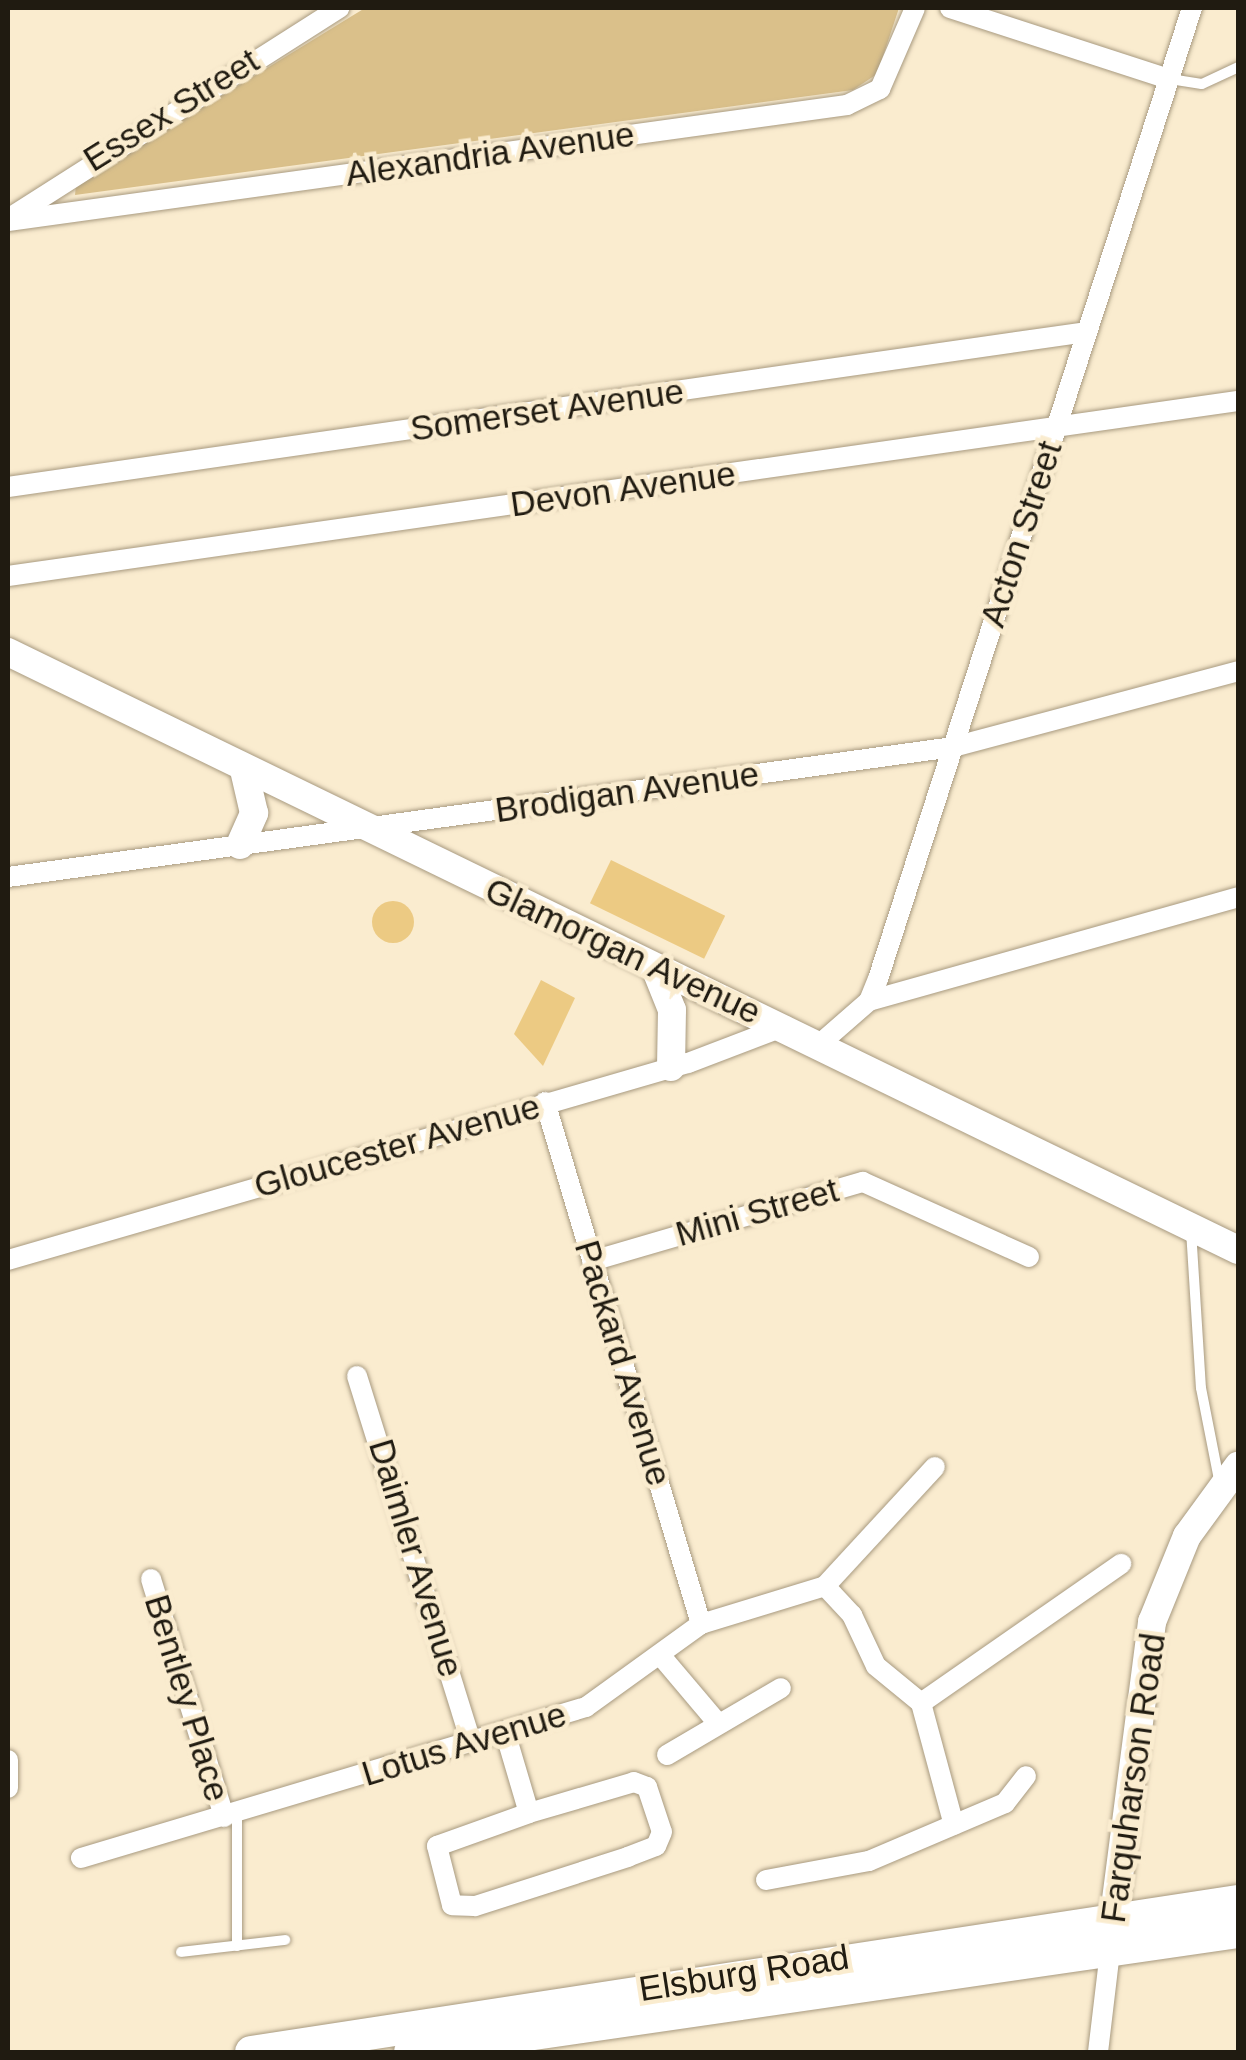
<!DOCTYPE html>
<html>
<head>
<meta charset="utf-8">
<style>
	body { margin:0 }
	#map { position:relative; width:1246px; height:2060px; overflow:hidden; background:#faeccf; font-family:Arial,sans-serif }
	div>[style] { position:absolute }
	[style*='--x'] { left:calc(var(--x)*1px); top:calc(var(--y)*1px); width:calc(var(--w)*1px); rotate:calc(var(--a)*1deg) }
	.green>* { inset:0; background:#dac08a }
	.building>* { inset:0; background:#ecca83; transform-origin:0 0 }
	.round { border-radius:50% }
	.roads { filter:drop-shadow(0 0 2px #a89a80) drop-shadow(0 0 2px #a89a80) }
	.lane>* { height:10px; margin:-5px; padding:0 5px; transform-origin:5px; border-radius:5px; background:#fff }
	.street>* { height:20px; margin:-10px; padding:0 10px; transform-origin:10px; border-radius:10px; background:#fff }
	.secondary>* { height:28px; margin:-14px; padding:0 14px; transform-origin:14px; border-radius:14px; background:#fff }
	.primary>* { height:32px; margin:-16px; padding:0 16px; transform-origin:16px; border-radius:16px; background:#fff }
	span { translate:-50% -50%; white-space:nowrap; text-align:center; line-height:1.15; -webkit-text-stroke:9px #faeccf; paint-order:stroke }
	.street-label { font-size:35px; color:#201b11 }
	.frame { position:absolute; inset:0; border:10px solid #201b11; pointer-events:none }
</style>
</head>
<body>
<div id="map">
	<div class="green">
		<div style="clip-path:polygon(365px 8px,899px 8px,877px 74px,853px 90px,75px 195px,76px 185px)"></div>
	</div>
	<div class="building">
		<div style="left:611px;top:860px;width:127px;height:48px;rotate:26deg"></div>
		<div class="round" style="left:372px;top:901px;width:42px;height:42px"></div>
		<div style="clip-path:polygon(541px 980px,575px 998px,543px 1066px,514px 1034px)"></div>
	</div>
	<div class="roads">
		<div class="lane">
			<div style="--x:1170;--y:79;--w:32;--a:9"></div>
			<div style="--x:1202;--y:84;--w:40;--a:-25"></div>
			<div style="--x:1191;--y:1230;--w:158;--a:86.4"></div>
			<div style="--x:1201;--y:1388;--w:99;--a:78.9"></div>
			<div style="--x:237;--y:1946;--w:133;--a:-90"></div>
			<div style="--x:181;--y:1952;--w:105;--a:-6.6"></div>
		</div>
		<div class="street">
			<div style="--x:950;--y:8;--w:230;--a:18"></div>
			<div style="--x:8;--y:219;--w:393;--a:-32.5"></div>
			<div style="--x:8;--y:221;--w:847;--a:-7.87"></div>
			<div style="--x:847;--y:105;--w:37;--a:-26"></div>
			<div style="--x:880;--y:89;--w:88;--a:-66.6"></div>
			<div style="--x:8;--y:487;--w:1089;--a:-8.18"></div>
			<div style="--x:8;--y:576;--w:1242;--a:-8.1"></div>
			<div style="--x:8;--y:877;--w:954;--a:-7.83"></div>
			<div style="--x:953;--y:747;--w:295;--a:-14.9"></div>
			<div style="--x:869;--y:1001;--w:383;--a:-15.7"></div>
			<div style="--x:822;--y:1042;--w:62;--a:-41.1"></div>
			<div style="--x:869;--y:1001;--w:24;--a:-68"></div>
			<div style="--x:878;--y:979;--w:1021;--a:-72.08"></div>
			<div style="--x:545;--y:1102;--w:545;--a:73.36"></div>
			<div style="--x:8;--y:1260;--w:708;--a:-16.16"></div>
			<div style="--x:688;--y:1063;--w:104;--a:-20.9"></div>
			<div style="--x:592;--y:1261;--w:282;--a:-16.3"></div>
			<div style="--x:863;--y:1182;--w:182;--a:24.3"></div>
			<div style="--x:357;--y:1376;--w:382;--a:72.7"></div>
			<div style="--x:151;--y:1579;--w:249;--a:72.9"></div>
			<div style="--x:825;--y:1586;--w:40;--a:47"></div>
			<div style="--x:852;--y:1615;--w:56;--a:64.8"></div>
			<div style="--x:876;--y:1666;--w:58;--a:39.4"></div>
			<div style="--x:921;--y:1703;--w:126;--a:74.9"></div>
			<div style="--x:661;--y:1656;--w:85;--a:49.8"></div>
			<div style="--x:921;--y:1703;--w:244;--a:-34.8"></div>
			<div style="--x:505;--y:1732;--w:84;--a:73.5"></div>
			<div style="--x:529;--y:1813;--w:109;--a:-16.4"></div>
			<div style="--x:634;--y:1782;--w:14;--a:21"></div>
			<div style="--x:647;--y:1787;--w:47;--a:71.6"></div>
			<div style="--x:662;--y:1832;--w:15;--a:113"></div>
			<div style="--x:656;--y:1846;--w:30;--a:159"></div>
			<div style="--x:628;--y:1857;--w:161;--a:162.2"></div>
			<div style="--x:475;--y:1906;--w:23;--a:-178"></div>
			<div style="--x:452;--y:1905;--w:61;--a:-104.3"></div>
			<div style="--x:437;--y:1846;--w:98;--a:-19.7"></div>
			<div style="--x:667;--y:1755;--w:132;--a:-30.4"></div>
			<div style="--x:8;--y:1760;--w:28;--a:90"></div>
			<div style="--x:81;--y:1858;--w:527;--a:-16.65"></div>
			<div style="--x:586;--y:1707;--w:142;--a:-35.8"></div>
			<div style="--x:701;--y:1624;--w:130;--a:-17"></div>
			<div style="--x:825;--y:1586;--w:162;--a:-47.3"></div>
			<div style="--x:766;--y:1880;--w:105;--a:-10.5"></div>
			<div style="--x:869;--y:1861;--w:148;--a:-23.1"></div>
			<div style="--x:1005;--y:1803;--w:34;--a:-52"></div>
			<div style="--x:1098;--y:2052;--w:102;--a:-83.2"></div>
		</div>
		<div class="secondary">
			<div style="--x:8;--y:652;--w:1368;--a:25.93"></div>
			<div style="--x:240;--y:845;--w:35;--a:-66"></div>
			<div style="--x:254;--y:813;--w:44;--a:-103.1"></div>
			<div style="--x:656;--y:970;--w:43;--a:68.2"></div>
			<div style="--x:672;--y:1010;--w:57;--a:91"></div>
			<div style="--x:1111;--y:1938;--w:319;--a:-82.6"></div>
			<div style="--x:1152;--y:1622;--w:93;--a:-67.9"></div>
			<div style="--x:1187;--y:1536;--w:87;--a:-53.9"></div>
		</div>
		<div class="primary">
			<div style="--x:251;--y:2052;--w:998;--a:-8.7"></div>
			<div style="--x:410;--y:2052;--w:837;--a:-8.25"></div>
		</div>
	</div>
	<div class="street-label">
		<span style="left:171px;top:110px;rotate:-32deg">Essex Street</span>
		<span style="left:490px;top:154px;rotate:-8deg">Alexandria Avenue</span>
		<span style="left:547px;top:410px;rotate:-8deg">Somerset Avenue</span>
		<span style="left:623px;top:489px;rotate:-8deg">Devon Avenue</span>
		<span style="left:1021px;top:534px;rotate:-72deg">Acton Street</span>
		<span style="left:627px;top:792px;rotate:-8deg">Brodigan Avenue</span>
		<span style="left:623px;top:951px;rotate:25deg">Glamorgan Avenue</span>
		<span style="left:397px;top:1146px;rotate:-16deg">Gloucester Avenue</span>
		<span style="left:757px;top:1212px;rotate:-16deg">Mini Street</span>
		<span style="left:623px;top:1363px;rotate:73deg">Packard Avenue</span>
		<span style="left:416px;top:1558px;rotate:73deg">Daimler Avenue</span>
		<span style="left:187px;top:1698px;rotate:73deg">Bentley Place</span>
		<span style="left:464px;top:1744px;rotate:-17deg">Lotus Avenue</span>
		<span style="left:1133px;top:1778px;rotate:-82deg">Farquharson Road</span>
		<span style="left:744px;top:1973px;rotate:-9deg">Elsburg Road</span>
	</div>
	<div class="frame"></div>
</div>
</body>
</html>
